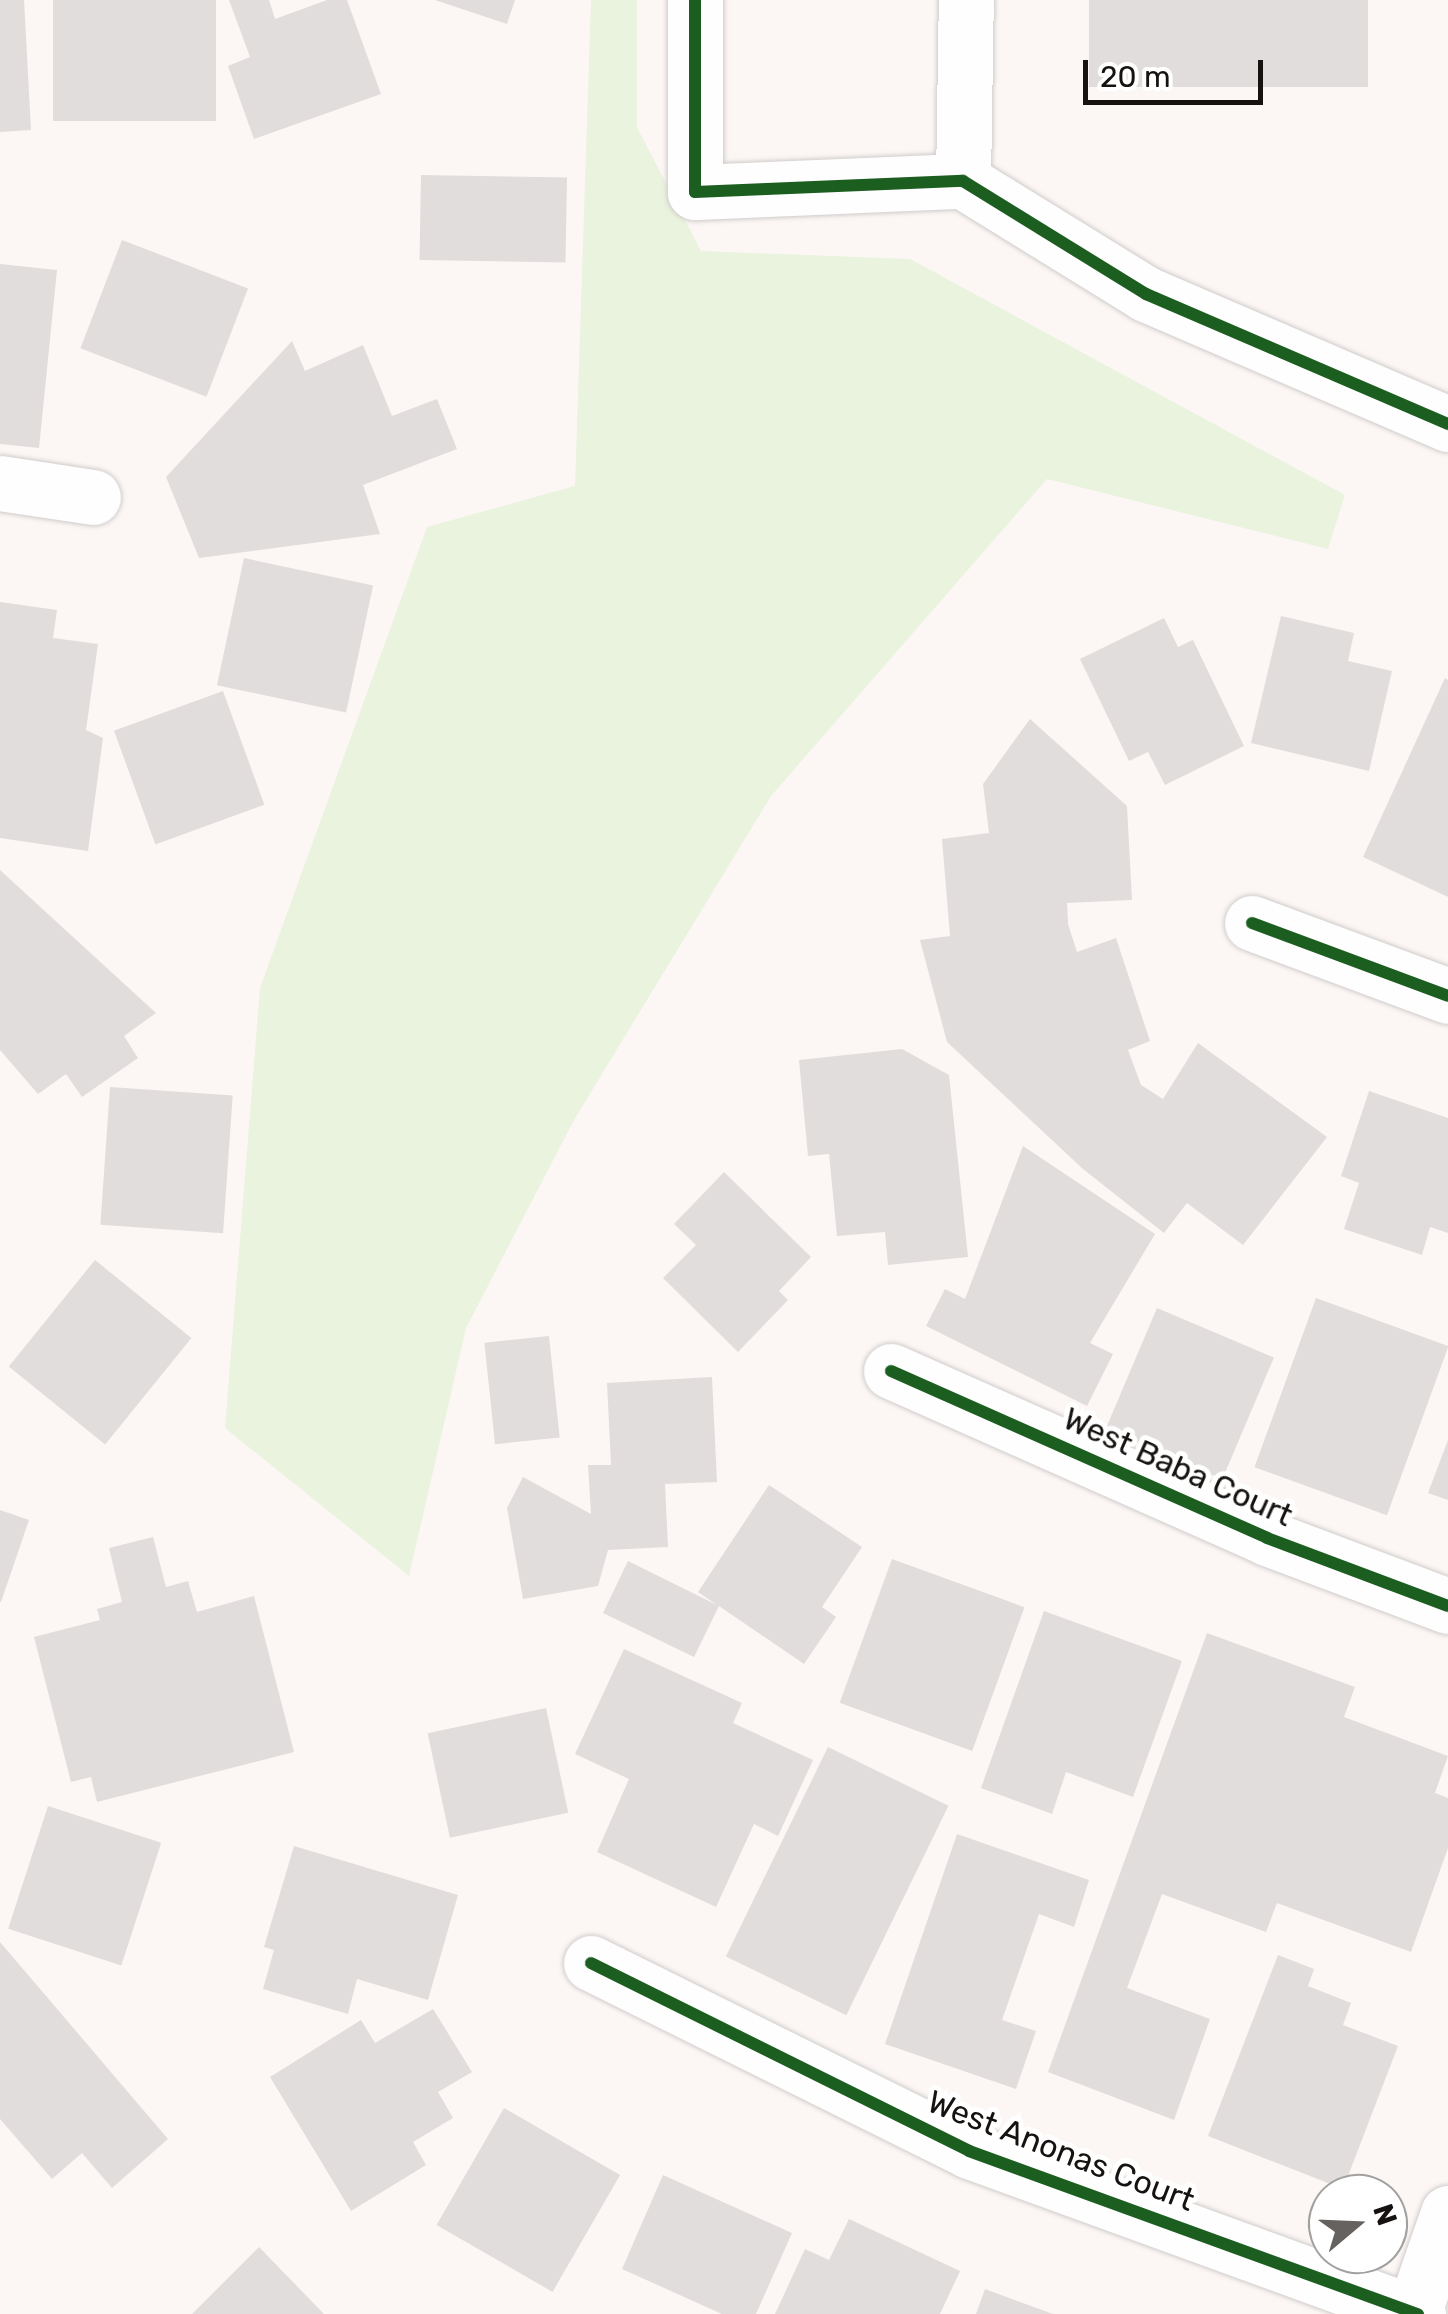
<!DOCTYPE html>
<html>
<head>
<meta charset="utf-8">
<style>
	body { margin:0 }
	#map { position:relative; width:1448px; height:2314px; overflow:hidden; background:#fcf7f5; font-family:Rubik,sans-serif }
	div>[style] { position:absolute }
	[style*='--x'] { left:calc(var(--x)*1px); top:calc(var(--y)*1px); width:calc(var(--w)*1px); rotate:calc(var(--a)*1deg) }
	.green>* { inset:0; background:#e9f3de }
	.building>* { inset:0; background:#e1dddc; transform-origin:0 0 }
	.roads { filter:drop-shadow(0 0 2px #d0cccb) drop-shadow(0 0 2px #d0cccb) }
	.minor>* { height:55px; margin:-27.5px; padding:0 27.5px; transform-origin:27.5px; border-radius:27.5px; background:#fffefe }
	.cycleway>* { height:12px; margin:-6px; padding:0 6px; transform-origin:6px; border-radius:6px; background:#1b5e20 }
	span { translate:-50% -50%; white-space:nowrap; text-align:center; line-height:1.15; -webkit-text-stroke:10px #fff; paint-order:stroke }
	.street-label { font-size:32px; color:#151210 }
	.north { position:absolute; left:1308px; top:2174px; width:100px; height:100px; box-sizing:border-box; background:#fff; border:2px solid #a1a09f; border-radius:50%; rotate:71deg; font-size:28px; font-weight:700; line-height:40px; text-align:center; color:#151210 }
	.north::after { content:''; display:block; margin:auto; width:35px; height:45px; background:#666260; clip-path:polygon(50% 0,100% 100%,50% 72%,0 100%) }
	.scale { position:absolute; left:1083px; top:60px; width:180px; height:45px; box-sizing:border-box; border:5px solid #151210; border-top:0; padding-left:12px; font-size:30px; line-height:35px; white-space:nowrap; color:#151210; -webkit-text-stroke:8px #fff; paint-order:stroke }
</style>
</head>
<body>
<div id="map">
	<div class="green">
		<div style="clip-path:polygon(591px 0,637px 0,637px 127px,701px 251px,910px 259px,1345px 495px,1328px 549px,1047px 479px,771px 796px,574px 1120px,466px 1328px,409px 1576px,225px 1428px,260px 988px,427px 527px,575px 486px)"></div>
	</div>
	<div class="building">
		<div style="clip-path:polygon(0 0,24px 0,31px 130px,0 132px)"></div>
		<div style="left:53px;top:0;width:163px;height:121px"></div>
		<div style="clip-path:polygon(229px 0,269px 0,275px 19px,327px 0,347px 0,381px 94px,254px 139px,228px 66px,250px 57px)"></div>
		<div style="clip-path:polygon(435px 0,515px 0,507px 24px)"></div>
		<div style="left:1089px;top:0;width:279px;height:87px"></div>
		<div style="left:421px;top:175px;width:146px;height:85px;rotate:1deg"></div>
		<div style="left:122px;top:240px;width:135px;height:116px;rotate:21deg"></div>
		<div style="clip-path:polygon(0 264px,57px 270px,39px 448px,0 444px)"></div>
		<div style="clip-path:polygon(292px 341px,305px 371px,363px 345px,392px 416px,437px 399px,457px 449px,363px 485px,380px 534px,199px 558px,166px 477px)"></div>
		<div style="left:244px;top:558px;width:132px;height:130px;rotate:12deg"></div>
		<div style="clip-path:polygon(0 602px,57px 610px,53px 638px,98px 644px,86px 730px,103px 738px,88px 851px,0 838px)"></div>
		<div style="clip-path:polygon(1281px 616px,1354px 633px,1348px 661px,1392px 671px,1369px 771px,1251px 743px)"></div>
		<div style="clip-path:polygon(1164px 618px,1178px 647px,1193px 640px,1244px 746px,1165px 785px,1148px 752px,1129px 761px,1080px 659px)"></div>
		<div style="clip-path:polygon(1445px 678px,1448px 680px,1448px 897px,1363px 857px)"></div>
		<div style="left:223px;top:691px;width:121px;height:116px;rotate:70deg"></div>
		<div style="clip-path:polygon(1030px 719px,1127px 806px,1132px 900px,1067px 903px,1068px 924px,1077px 952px,1116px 938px,1150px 1041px,1128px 1050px,1141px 1085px,1163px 1099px,1198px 1043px,1327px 1137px,1243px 1245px,1187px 1203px,1164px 1233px,1083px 1169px,947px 1042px,920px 940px,950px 936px,942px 839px,989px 833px,983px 784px)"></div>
		<div style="clip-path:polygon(0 870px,156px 1013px,124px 1036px,138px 1058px,82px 1097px,66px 1074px,38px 1094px,0 1050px)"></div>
		<div style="clip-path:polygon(902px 1049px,949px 1075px,968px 1257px,888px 1265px,885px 1232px,837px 1236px,829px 1154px,808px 1156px,799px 1060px)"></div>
		<div style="left:110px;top:1087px;width:123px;height:138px;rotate:4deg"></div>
		<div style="clip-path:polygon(1369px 1091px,1448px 1118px,1448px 1233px,1430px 1227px,1422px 1255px,1344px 1229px,1359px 1183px,1341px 1176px)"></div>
		<div style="clip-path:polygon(1023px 1146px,1155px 1234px,1090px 1343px,1113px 1354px,1087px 1406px,926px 1326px,945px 1289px,965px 1299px)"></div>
		<div style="clip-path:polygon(724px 1172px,811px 1257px,779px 1291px,788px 1300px,738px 1352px,663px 1278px,696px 1245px,674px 1224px)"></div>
		<div style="left:95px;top:1260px;width:124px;height:137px;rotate:39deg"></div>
		<div style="left:1316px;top:1298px;width:141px;height:180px;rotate:20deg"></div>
		<div style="left:1157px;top:1308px;width:127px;height:132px;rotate:23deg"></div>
		<div style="left:549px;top:1336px;width:102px;height:65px;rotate:84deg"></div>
		<div style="clip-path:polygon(712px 1377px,717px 1482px,665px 1484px,668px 1547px,608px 1550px,598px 1586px,523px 1599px,507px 1508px,523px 1477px,591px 1514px,588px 1465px,611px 1465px,607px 1383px)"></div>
		<div style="clip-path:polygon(1448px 1440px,1448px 1500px,1428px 1493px)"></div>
		<div style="clip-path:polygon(769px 1485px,862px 1547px,822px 1607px,836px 1617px,804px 1664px,719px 1606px,694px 1657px,603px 1613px,628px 1561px,717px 1605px,698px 1592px)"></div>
		<div style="clip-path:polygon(0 1510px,29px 1520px,1px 1602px,0 1602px)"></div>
		<div style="clip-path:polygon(153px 1537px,166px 1587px,188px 1581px,197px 1612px,254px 1596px,294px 1752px,97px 1802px,91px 1777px,71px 1782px,34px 1637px,100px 1620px,97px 1609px,122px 1602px,109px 1548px)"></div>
		<div style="left:892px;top:1559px;width:141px;height:153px;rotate:20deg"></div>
		<div style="clip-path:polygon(1044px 1611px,1182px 1661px,1133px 1797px,1066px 1772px,1052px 1814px,981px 1788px)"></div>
		<div style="clip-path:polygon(1207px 1633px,1355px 1687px,1344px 1717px,1448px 1756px,1435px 1793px,1448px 1798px,1448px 1848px,1411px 1952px,1277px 1903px,1266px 1932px,1162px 1894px,1127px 1988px,1210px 2019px,1174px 2120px,1048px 2072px)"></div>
		<div style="clip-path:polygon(624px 1649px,742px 1703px,733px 1723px,813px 1760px,778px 1836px,754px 1824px,716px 1907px,597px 1852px,629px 1779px,575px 1754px)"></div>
		<div style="left:546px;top:1708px;width:107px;height:121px;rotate:78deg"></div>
		<div style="left:828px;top:1747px;width:134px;height:233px;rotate:26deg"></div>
		<div style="left:48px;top:1806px;width:119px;height:129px;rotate:18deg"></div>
		<div style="clip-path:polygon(957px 1834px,1089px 1880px,1074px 1927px,1039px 1914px,1002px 2020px,1036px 2031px,1016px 2089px,885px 2044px)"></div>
		<div style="clip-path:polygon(294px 1846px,458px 1895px,428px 2000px,357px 1979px,348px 2014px,263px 1989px,274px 1950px,264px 1947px)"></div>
		<div style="clip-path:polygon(0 1942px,168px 2139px,112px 2188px,82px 2153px,52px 2179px,0 2119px)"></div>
		<div style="clip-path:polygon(1278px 1955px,1314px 1969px,1308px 1986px,1351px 2003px,1343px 2025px,1398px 2046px,1343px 2189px,1208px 2136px)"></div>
		<div style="clip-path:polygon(433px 2009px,472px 2072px,438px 2092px,453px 2118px,413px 2142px,426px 2165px,351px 2211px,270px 2077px,361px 2020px,375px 2043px)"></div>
		<div style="left:504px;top:2108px;width:134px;height:135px;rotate:30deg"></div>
		<div style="clip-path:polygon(663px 2175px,792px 2233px,756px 2314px,722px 2314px,622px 2269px)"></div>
		<div style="clip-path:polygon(849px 2219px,960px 2271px,940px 2314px,775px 2314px,805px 2249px,829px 2260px)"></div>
		<div style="clip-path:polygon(259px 2247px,324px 2314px,192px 2314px)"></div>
		<div style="clip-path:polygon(985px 2289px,1053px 2314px,976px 2314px)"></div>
	</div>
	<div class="roads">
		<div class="minor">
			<div style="--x:695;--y:0;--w:192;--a:90"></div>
			<div style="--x:695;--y:192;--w:268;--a:-2.4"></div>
			<div style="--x:963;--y:181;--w:215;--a:31.7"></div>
			<div style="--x:1146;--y:294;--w:329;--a:23.3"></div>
			<div style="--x:963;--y:181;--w:181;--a:-89.1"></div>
			<div style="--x:0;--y:483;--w:94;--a:8.6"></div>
			<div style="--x:1252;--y:923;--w:209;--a:20.4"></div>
			<div style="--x:891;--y:1371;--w:411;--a:23.9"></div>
			<div style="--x:1267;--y:1538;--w:193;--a:20.6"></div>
			<div style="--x:591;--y:1963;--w:422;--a:26.4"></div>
			<div style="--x:969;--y:2151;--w:478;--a:20"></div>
			<div style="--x:1413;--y:2314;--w:107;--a:-70.9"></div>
		</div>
	</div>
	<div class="cycleway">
		<div style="--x:695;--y:0;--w:192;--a:90"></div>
		<div style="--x:695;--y:192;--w:268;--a:-2.4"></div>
		<div style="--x:963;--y:181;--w:215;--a:31.7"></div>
		<div style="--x:1146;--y:294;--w:329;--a:23.3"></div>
		<div style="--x:1252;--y:923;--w:209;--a:20.4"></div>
		<div style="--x:891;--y:1371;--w:411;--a:23.9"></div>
		<div style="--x:1267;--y:1538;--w:193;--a:20.6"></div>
		<div style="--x:591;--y:1963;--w:422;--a:26.4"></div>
		<div style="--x:969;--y:2151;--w:478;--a:20"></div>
	</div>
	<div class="street-label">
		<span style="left:1178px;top:1467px;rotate:24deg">West Baba Court</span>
		<span style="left:1061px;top:2151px;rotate:21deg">West Anonas Court</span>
	</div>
	<div class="north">N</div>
	<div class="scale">20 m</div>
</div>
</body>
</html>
